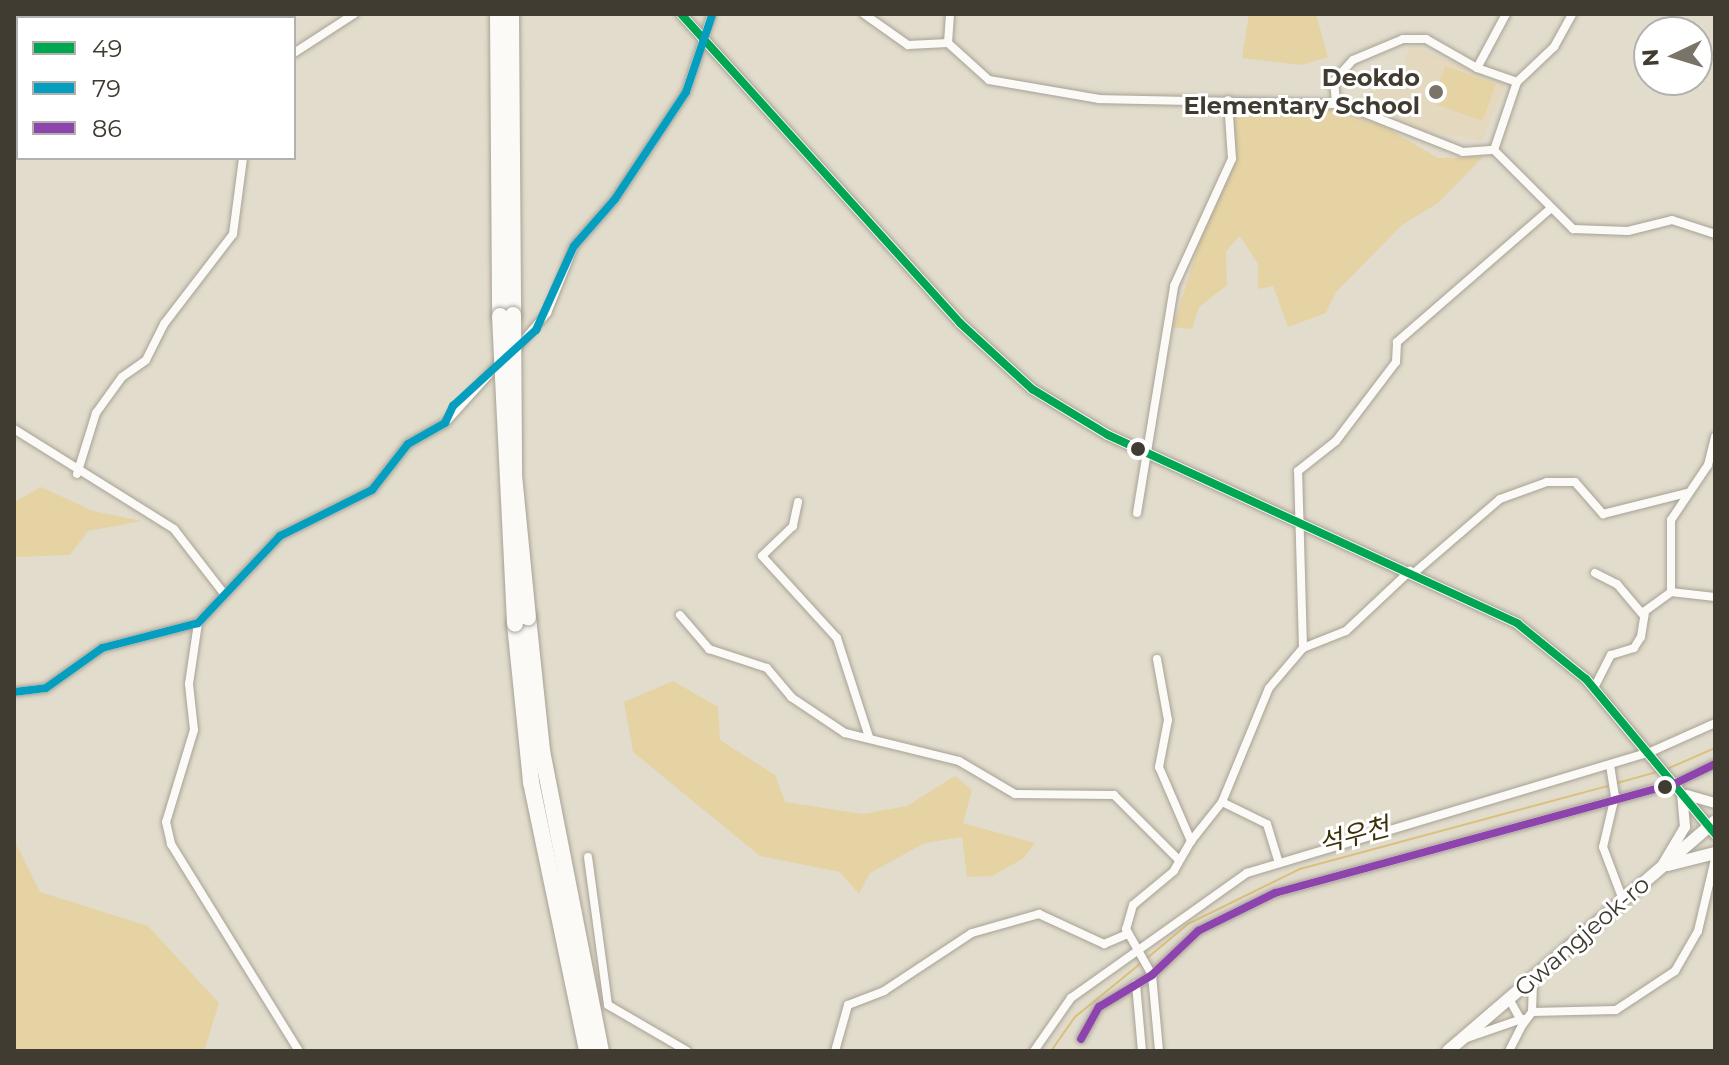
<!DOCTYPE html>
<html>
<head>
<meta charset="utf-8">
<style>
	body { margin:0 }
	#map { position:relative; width:1729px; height:1065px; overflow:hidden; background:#e2dccc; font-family:Montserrat,"Noto Sans KR",sans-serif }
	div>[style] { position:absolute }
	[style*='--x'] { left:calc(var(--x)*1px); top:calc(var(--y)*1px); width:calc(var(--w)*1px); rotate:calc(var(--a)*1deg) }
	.built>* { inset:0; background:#e4d9bf }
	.green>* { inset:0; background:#e5d3a4; transform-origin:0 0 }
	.stream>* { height:2px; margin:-1px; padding:0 1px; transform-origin:1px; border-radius:1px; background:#dac07c }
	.roads { filter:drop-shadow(0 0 2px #a7a296) drop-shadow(0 0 2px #a7a296) }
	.minor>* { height:8px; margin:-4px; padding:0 4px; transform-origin:4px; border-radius:4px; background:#fbfaf7 }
	.tertiary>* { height:10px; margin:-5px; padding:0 5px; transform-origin:5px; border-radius:5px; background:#fbfaf7 }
	.secondary>* { height:12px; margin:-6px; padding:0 6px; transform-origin:6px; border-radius:6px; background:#fbfaf7 }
	.motorway>* { height:16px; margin:-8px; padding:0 8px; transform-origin:8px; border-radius:8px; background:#fbfaf7 }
	.bridges { filter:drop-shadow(0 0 2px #a7a296) drop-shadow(0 0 2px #a7a296) }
	.motorway-bridge>* { height:16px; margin:-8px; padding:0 8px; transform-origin:8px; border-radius:8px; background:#fbfaf7 }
	.bus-1>* { height:8px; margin:-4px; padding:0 4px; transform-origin:4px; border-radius:4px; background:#00a651 }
	.bus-2>* { height:8px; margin:-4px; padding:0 4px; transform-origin:4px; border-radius:4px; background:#069ebe }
	.bus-3>* { height:8px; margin:-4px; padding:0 4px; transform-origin:4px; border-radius:4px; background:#8e44ad }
	.dots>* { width:22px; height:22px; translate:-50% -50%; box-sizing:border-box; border:4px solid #fff; border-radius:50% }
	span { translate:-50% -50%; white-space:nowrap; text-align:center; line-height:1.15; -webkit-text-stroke:6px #fff; paint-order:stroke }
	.poi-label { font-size:24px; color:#403c31; font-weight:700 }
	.right { translate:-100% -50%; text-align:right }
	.street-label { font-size:24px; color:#403c31 }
	.water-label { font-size:26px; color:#3c2e05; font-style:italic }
	.frame { position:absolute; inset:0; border:16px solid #403c31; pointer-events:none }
	.legend { position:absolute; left:16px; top:16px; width:280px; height:144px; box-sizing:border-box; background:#fff; border:2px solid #b3b1ad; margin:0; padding:10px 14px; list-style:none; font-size:24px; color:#403c31 }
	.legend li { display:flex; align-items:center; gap:16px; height:40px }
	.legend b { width:40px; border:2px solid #b3b1ad }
	.north { position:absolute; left:1633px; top:16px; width:80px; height:80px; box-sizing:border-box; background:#fff; border:2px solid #b3b1ad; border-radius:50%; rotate:266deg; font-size:22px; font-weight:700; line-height:32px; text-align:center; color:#403c31 }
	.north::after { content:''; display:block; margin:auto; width:28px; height:36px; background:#797467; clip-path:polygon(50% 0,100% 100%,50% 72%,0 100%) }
</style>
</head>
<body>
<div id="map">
	<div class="built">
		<div style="clip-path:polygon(1411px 45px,1505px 85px,1482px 141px,1413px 128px,1354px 99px,1397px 79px)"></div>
	</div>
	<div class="green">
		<div style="clip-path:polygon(1249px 14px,1316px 14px,1328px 57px,1302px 65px,1242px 58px)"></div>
		<div style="left:1445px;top:66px;width:54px;height:39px;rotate:20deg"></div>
		<div style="clip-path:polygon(1317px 104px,1385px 127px,1438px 158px,1483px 157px,1438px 203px,1402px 225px,1336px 292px,1326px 313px,1288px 327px,1273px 286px,1258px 289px,1258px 264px,1240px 236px,1226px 251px,1227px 285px,1199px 307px,1192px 329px,1173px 327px,1201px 238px,1234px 164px,1234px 111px)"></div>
		<div style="clip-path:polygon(41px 487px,93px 511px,142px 521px,88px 531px,70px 555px,14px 557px,14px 502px)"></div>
		<div style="clip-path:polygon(673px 681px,718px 707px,720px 740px,775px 775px,785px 802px,863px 814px,907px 806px,955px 776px,972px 790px,963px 823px,1035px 843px,1024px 858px,992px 876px,967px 877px,962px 837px,925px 843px,870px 873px,859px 894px,840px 872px,760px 856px,633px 752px,624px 702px)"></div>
		<div style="clip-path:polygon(14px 839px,40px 892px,148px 926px,219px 1003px,204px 1051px,14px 1051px)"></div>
	</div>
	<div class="stream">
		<div style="--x:1667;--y:769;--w:52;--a:-23.6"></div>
		<div style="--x:1617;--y:783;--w:41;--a:-15.4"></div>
		<div style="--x:1146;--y:959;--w:55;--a:-39.8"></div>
		<div style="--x:1188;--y:924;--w:125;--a:-26.2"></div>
		<div style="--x:1300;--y:869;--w:322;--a:-15.1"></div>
		<div style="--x:1051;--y:1051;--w:42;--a:-54.8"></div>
		<div style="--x:1075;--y:1017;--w:85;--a:-39.3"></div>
	</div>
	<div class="roads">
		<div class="minor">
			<div style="--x:864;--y:14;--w:54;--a:35.2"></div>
			<div style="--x:908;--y:45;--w:40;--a:-2.9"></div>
			<div style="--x:948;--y:43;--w:55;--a:42.1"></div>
			<div style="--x:989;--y:80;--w:112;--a:9.8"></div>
			<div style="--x:1099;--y:99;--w:243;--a:1.2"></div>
			<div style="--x:1342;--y:104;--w:130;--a:21.6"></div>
			<div style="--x:1463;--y:152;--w:31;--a:-4"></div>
			<div style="--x:1494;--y:150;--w:112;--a:45"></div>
			<div style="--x:1573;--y:229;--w:55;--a:2.1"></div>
			<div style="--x:1628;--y:231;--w:45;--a:-14"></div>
			<div style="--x:1672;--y:220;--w:45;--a:18"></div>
			<div style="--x:1506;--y:14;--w:61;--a:118.2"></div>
			<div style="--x:1477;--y:68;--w:42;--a:19.3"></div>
			<div style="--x:948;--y:43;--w:29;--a:-86"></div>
			<div style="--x:294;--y:53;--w:72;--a:-33"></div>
			<div style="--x:1336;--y:103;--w:22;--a:-95"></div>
			<div style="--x:1334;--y:81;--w:28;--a:-48"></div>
			<div style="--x:1353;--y:60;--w:54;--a:-22.8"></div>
			<div style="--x:1403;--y:39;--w:23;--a:0"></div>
			<div style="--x:1426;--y:39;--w:59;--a:29.6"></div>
			<div style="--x:1494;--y:150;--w:72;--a:-71.3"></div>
			<div style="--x:1517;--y:82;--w:51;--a:-43.4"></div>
			<div style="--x:1554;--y:47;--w:38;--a:-61"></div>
			<div style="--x:515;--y:350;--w:49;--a:-49.1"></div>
			<div style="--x:547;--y:313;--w:72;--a:-68.1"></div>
			<div style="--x:574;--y:246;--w:62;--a:-48.9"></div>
			<div style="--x:615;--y:199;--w:128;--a:-56.4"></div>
			<div style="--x:686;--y:92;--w:82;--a:-71.6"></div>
			<div style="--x:14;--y:429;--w:189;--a:32"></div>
			<div style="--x:174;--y:529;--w:83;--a:52.3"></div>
			<div style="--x:77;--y:474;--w:64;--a:-72.7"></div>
			<div style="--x:96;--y:413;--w:44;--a:-54.2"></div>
			<div style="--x:122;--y:377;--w:29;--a:-35"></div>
			<div style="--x:146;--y:360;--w:40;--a:-63.4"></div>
			<div style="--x:164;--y:324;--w:113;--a:-52.5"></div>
			<div style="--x:233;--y:234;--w:77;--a:-82.5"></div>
			<div style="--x:798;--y:502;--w:25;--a:102"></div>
			<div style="--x:793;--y:526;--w:43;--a:135.9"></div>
			<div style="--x:762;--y:556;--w:111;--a:47.6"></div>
			<div style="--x:837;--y:638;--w:104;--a:72.1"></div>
			<div style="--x:1137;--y:513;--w:230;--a:-80.7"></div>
			<div style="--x:1174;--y:286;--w:140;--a:-65.5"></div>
			<div style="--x:1232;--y:159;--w:59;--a:-93.9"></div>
			<div style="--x:1414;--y:573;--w:113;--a:-40.7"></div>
			<div style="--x:1500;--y:499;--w:50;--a:-19.9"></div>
			<div style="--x:1547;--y:482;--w:28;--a:0"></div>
			<div style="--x:1575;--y:482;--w:43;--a:48.8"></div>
			<div style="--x:1603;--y:514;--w:87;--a:-14"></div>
			<div style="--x:1595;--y:573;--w:25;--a:27"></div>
			<div style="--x:1617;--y:584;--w:42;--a:49.8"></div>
			<div style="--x:1671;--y:592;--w:44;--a:6.5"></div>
			<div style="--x:680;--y:615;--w:45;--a:49.5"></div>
			<div style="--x:709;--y:649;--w:61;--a:18.1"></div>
			<div style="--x:767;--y:668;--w:38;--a:50"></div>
			<div style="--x:791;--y:697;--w:65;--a:33.7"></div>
			<div style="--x:845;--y:733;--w:117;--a:13.8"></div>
			<div style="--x:959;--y:761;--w:65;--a:30.5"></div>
			<div style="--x:1015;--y:794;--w:99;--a:0.6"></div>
			<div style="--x:1114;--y:795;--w:92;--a:45"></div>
			<div style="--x:198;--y:623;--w:62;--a:98.4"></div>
			<div style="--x:189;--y:684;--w:46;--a:83.8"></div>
			<div style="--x:194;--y:730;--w:96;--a:106.9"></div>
			<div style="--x:166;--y:822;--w:23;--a:77"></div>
			<div style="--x:171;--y:844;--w:243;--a:58.3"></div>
			<div style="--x:1303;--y:648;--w:46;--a:-21.6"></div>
			<div style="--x:1346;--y:631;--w:88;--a:-43.2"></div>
			<div style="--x:1157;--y:659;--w:62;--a:79.8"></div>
			<div style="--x:1168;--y:720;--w:48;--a:100.8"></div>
			<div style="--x:1159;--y:767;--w:81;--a:66.6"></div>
			<div style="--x:1191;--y:841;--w:34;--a:120"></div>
			<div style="--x:1174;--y:871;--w:53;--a:140.3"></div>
			<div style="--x:1133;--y:905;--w:25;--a:106"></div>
			<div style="--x:1126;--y:929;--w:53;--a:60.5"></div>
			<div style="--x:1152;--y:975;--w:76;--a:84.7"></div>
			<div style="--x:1594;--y:688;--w:37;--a:-63"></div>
			<div style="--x:1611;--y:655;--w:24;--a:-17"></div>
			<div style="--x:1634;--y:648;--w:13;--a:-58"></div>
			<div style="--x:1641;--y:637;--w:26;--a:-81"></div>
			<div style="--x:1645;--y:611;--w:32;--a:-36"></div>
			<div style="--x:1671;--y:592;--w:72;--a:-90"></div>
			<div style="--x:1671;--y:520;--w:66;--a:-56.1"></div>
			<div style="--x:1708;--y:465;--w:29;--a:-76"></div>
			<div style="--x:14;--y:692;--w:32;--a:-7"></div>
			<div style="--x:46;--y:688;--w:69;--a:-35.5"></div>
			<div style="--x:102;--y:648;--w:99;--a:-14.6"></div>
			<div style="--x:198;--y:623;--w:120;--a:-46.7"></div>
			<div style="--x:280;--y:536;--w:103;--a:-26.6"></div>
			<div style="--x:372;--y:490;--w:58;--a:-52"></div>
			<div style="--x:408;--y:444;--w:43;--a:-29.6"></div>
			<div style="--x:445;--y:423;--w:84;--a:-47.9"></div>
			<div style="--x:1610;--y:765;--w:31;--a:81"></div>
			<div style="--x:1615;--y:796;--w:52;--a:103.2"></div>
			<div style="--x:1603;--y:847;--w:57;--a:69.3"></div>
			<div style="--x:1222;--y:802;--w:50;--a:26.1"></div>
			<div style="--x:1267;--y:824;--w:37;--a:73"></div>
			<div style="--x:1191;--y:841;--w:50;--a:-51.5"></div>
			<div style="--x:1222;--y:802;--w:123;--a:-67.6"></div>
			<div style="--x:1269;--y:688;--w:52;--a:-49.6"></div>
			<div style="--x:1303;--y:648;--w:177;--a:-91.6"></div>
			<div style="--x:1298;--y:471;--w:48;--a:-38.3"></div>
			<div style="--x:1336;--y:441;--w:99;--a:-52.8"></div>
			<div style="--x:1396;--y:362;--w:20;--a:-87"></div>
			<div style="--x:1397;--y:342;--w:203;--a:-41"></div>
			<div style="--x:588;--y:857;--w:149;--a:82.3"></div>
			<div style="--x:608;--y:1005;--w:91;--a:30.2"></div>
			<div style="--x:1136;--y:984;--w:67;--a:84.9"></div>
			<div style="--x:1532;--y:1012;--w:84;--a:-1.4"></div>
			<div style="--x:1616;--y:1010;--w:71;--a:-33.5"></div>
			<div style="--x:1675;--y:971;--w:46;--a:-60.1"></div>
			<div style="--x:1698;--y:931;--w:74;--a:-76.7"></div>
			<div style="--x:1523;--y:1024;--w:15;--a:-53"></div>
			<div style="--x:1532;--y:1012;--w:34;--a:-88"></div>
			<div style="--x:1081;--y:1039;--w:37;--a:-61"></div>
			<div style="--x:1099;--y:1007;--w:62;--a:-31.1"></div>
			<div style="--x:1152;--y:975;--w:64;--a:-43.7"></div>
			<div style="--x:1198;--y:931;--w:86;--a:-26.3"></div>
			<div style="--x:1275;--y:893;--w:414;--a:-15.3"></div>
			<div style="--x:1674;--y:784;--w:46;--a:-26"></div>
			<div style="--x:1461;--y:1040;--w:65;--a:-19"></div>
			<div style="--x:835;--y:1051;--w:48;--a:-74.2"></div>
			<div style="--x:848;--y:1005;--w:39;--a:-21"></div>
			<div style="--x:884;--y:991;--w:105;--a:-33.4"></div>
			<div style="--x:972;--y:933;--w:70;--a:-15.8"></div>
			<div style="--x:1039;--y:914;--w:72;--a:24.8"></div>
			<div style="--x:1104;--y:944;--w:25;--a:-23"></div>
			<div style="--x:1034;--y:1051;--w:65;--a:-55.1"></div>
			<div style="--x:1071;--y:998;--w:216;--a:-35.4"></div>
			<div style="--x:1247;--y:873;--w:419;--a:-16.7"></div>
			<div style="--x:1648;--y:753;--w:73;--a:-24.1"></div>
			<div style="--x:1509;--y:1051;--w:30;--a:-63"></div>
			<div style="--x:1523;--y:1024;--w:29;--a:-119"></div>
		</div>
		<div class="tertiary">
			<div style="--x:681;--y:14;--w:416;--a:47.9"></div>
			<div style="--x:960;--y:323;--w:98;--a:42.5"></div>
			<div style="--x:1032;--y:389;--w:89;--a:31.2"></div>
			<div style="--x:1108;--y:435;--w:451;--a:24.7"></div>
			<div style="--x:1518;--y:624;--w:87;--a:39"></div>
			<div style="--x:1586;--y:679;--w:202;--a:50.2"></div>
			<div style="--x:1687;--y:795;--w:29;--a:16"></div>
			<div style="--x:1663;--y:864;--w:43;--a:-59.3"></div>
			<div style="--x:1685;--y:827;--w:32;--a:-95"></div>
		</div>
		<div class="secondary">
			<div style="--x:1668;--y:865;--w:49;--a:-14.3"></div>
			<div style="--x:1448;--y:1051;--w:352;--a:-40.7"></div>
		</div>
		<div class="motorway">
			<div style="--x:498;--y:14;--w:302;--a:89.6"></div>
			<div style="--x:511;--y:14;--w:301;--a:89.6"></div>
			<div style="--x:528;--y:617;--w:135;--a:84"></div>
			<div style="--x:542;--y:751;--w:306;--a:78.9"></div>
			<div style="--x:515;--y:624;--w:159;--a:84.2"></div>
			<div style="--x:531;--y:782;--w:275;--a:78.2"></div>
		</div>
	</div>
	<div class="bridges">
		<div class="motorway-bridge">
			<div style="--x:513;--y:315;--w:160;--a:89.6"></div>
			<div style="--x:514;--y:475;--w:143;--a:84.4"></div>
			<div style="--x:500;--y:316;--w:308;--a:87.2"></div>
		</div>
	</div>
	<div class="bus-1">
		<div style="--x:681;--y:14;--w:416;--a:47.9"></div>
		<div style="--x:960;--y:323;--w:98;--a:42.5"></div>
		<div style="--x:1032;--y:389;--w:89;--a:31.2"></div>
		<div style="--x:1108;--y:435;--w:451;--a:24.7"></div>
		<div style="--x:1518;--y:624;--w:87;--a:39"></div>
		<div style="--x:1586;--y:679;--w:202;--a:50.2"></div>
	</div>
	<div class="bus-2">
		<div style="--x:14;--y:692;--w:32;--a:-7"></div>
		<div style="--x:46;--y:688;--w:69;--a:-35.5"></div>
		<div style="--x:102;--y:648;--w:99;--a:-14.6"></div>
		<div style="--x:198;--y:623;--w:120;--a:-46.7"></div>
		<div style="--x:280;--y:536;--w:103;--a:-26.6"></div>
		<div style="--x:372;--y:490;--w:58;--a:-52"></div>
		<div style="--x:408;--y:444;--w:43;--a:-29.6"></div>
		<div style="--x:445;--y:423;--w:19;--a:-65"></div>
		<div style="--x:453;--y:406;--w:113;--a:-42.5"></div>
		<div style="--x:536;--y:330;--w:92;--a:-65.7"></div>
		<div style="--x:574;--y:246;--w:62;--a:-48.9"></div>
		<div style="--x:615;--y:199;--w:128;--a:-56.4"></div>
		<div style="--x:686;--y:92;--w:81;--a:-71.3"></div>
	</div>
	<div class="bus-3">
		<div style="--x:1081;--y:1039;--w:37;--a:-61"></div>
		<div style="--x:1099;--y:1007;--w:62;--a:-31.1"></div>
		<div style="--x:1152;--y:975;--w:64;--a:-43.7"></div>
		<div style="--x:1198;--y:931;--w:86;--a:-26.3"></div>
		<div style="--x:1275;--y:893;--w:414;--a:-15.3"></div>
		<div style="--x:1674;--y:784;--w:46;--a:-26"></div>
	</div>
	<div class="dots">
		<div style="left:1436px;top:92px;background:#797467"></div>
		<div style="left:1138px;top:449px;background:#403c31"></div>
		<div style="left:1665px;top:787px;background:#403c31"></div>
	</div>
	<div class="poi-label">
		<span class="right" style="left:1420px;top:92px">Deokdo<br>Elementary School</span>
	</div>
	<div class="street-label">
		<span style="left:1582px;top:936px;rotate:-41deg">Gwangjeok-ro</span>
	</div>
	<div class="water-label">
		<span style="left:1354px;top:836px;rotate:-15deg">석우천</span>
	</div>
	<div class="frame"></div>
	<ul class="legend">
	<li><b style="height:10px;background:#00a651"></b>49</li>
	<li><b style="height:10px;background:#069ebe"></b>79</li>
	<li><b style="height:10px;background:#8e44ad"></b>86</li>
	</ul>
	<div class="north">N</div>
</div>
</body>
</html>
